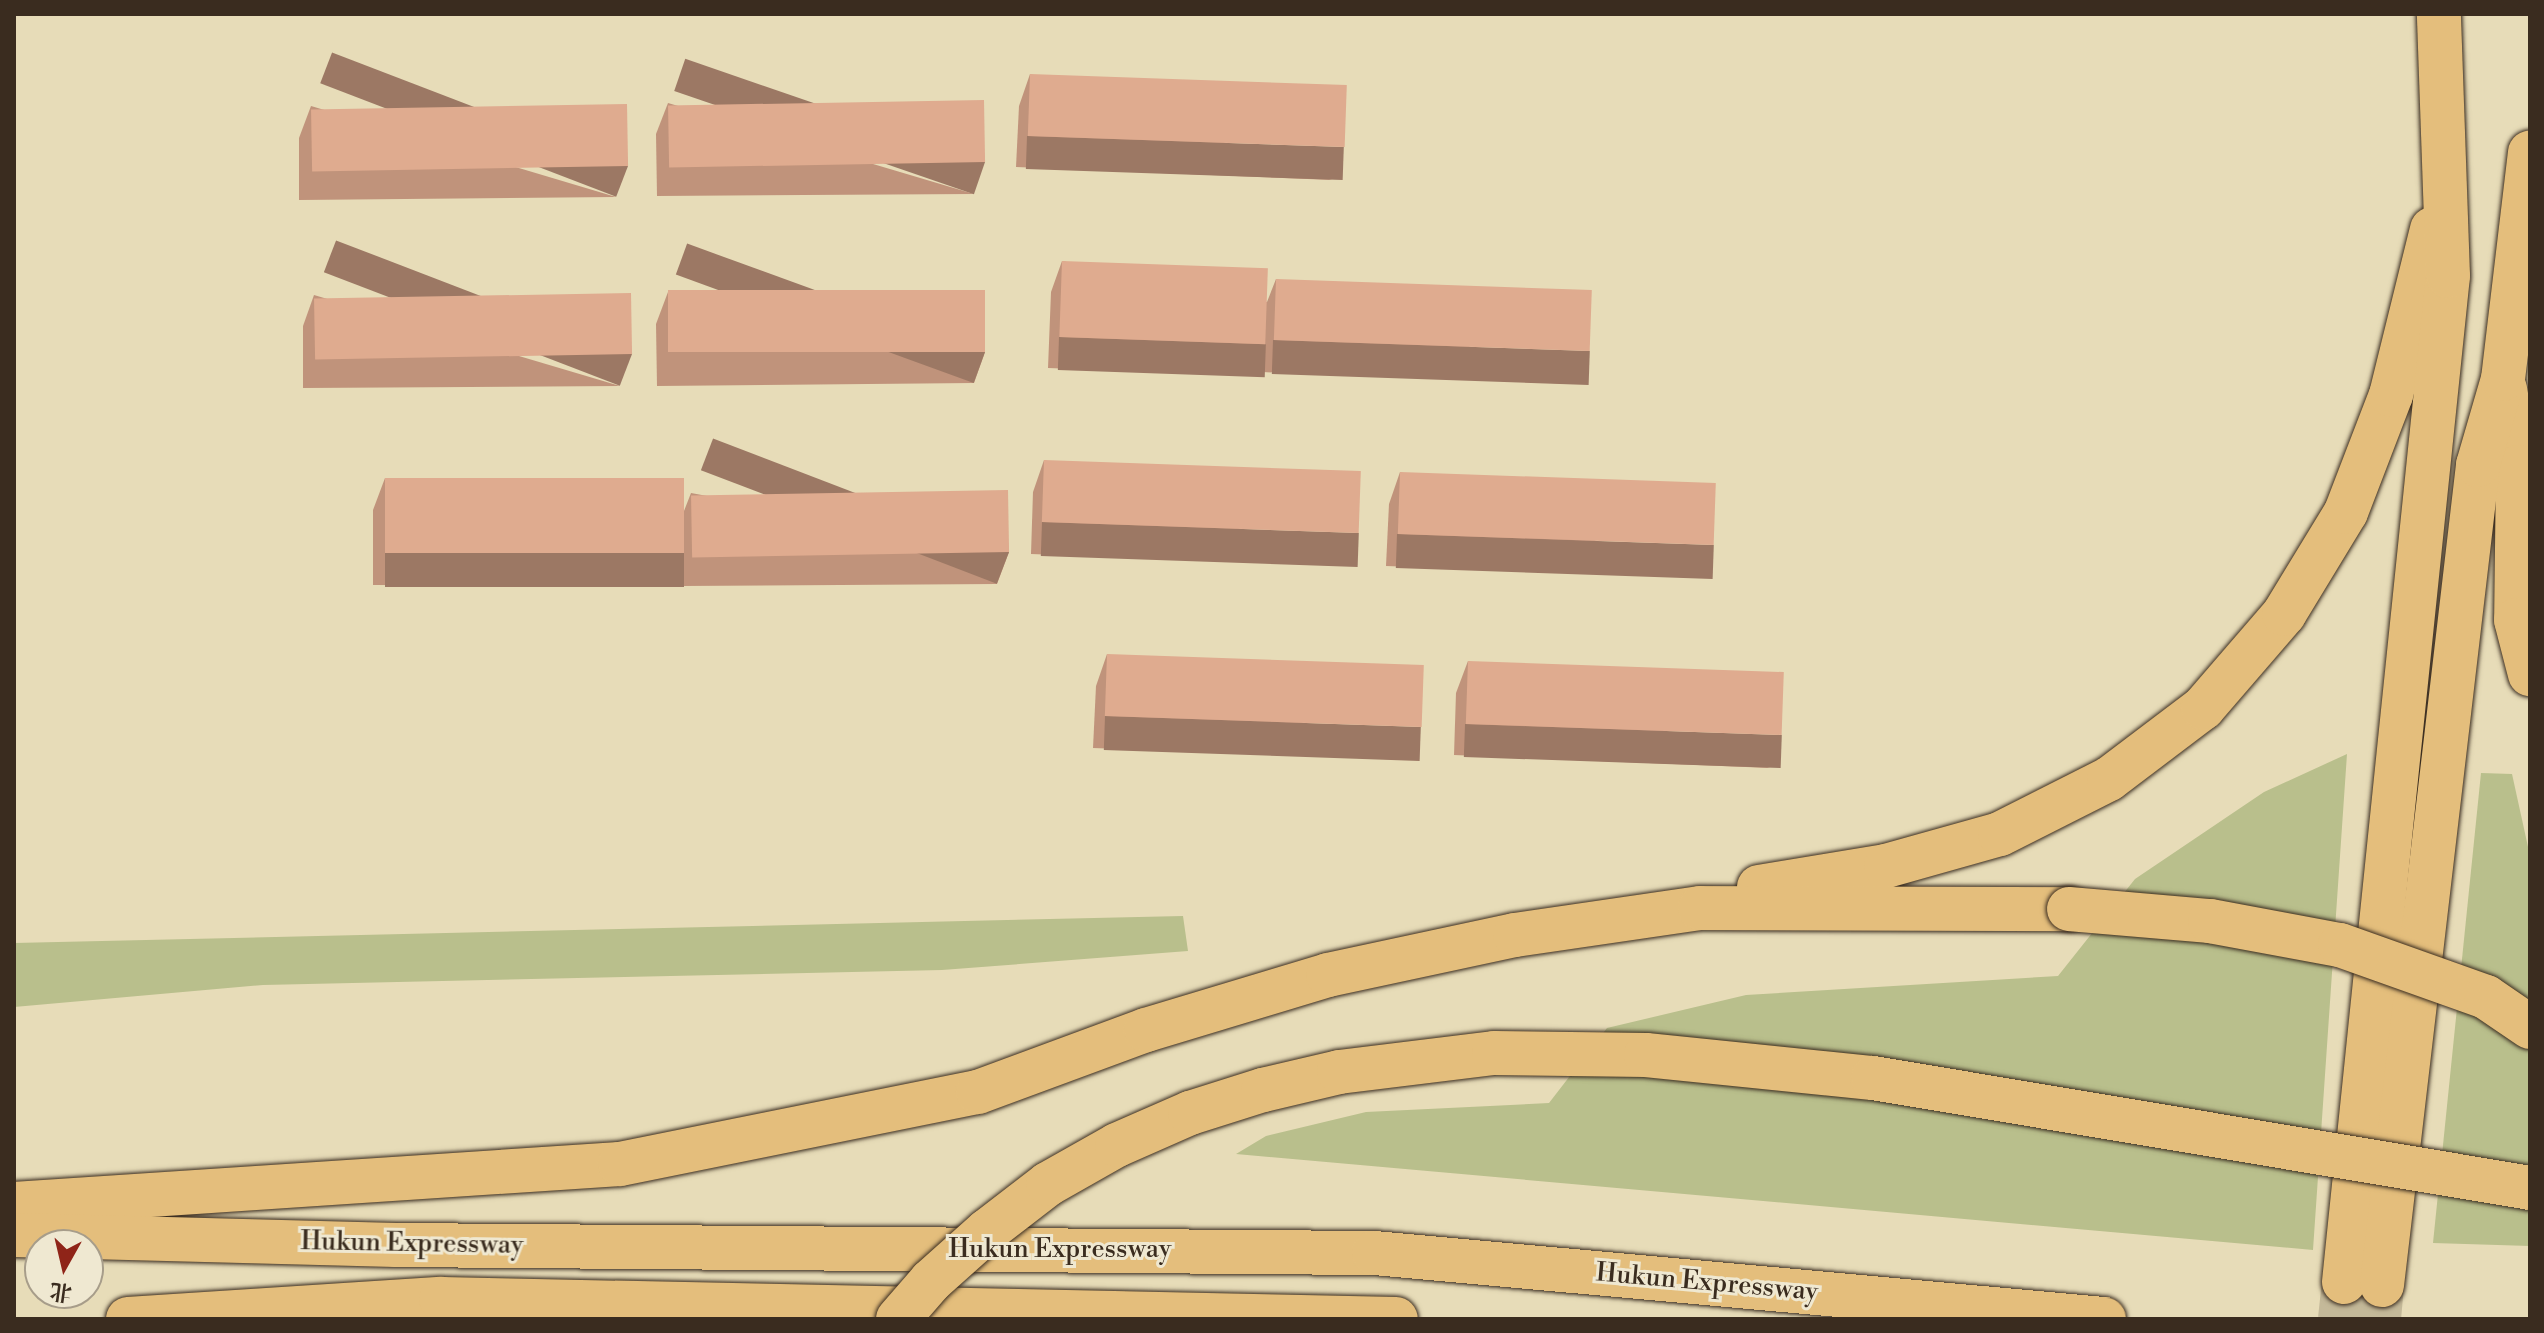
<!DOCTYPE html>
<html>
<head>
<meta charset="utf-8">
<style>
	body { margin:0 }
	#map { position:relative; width:2544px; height:1333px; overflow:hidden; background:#e7dcb8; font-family:"Libre Bodoni","Noto Serif SC",serif }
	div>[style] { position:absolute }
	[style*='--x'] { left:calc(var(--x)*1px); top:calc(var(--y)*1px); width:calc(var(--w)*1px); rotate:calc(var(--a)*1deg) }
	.green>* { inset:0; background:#b9bf8c }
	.highway-tunnel>* { height:44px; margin-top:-22px; transform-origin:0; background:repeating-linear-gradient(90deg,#c4b999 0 44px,transparent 0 66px) }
	.roads { filter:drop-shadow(0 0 2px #3a2c1f) drop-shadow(0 0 2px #3a2c1f) }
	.highway>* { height:44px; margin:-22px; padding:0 22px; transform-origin:22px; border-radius:22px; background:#e4be7c }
	.bridges { filter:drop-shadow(0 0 2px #3a2c1f) drop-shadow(0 0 2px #3a2c1f) }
	.highway-bridge>* { height:44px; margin:-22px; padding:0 22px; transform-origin:22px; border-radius:22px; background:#e4be7c }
	.wall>* { inset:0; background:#c0937b }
	.shaded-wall>* { inset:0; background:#9c7864; transform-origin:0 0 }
	.building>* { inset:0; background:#dfab8f; transform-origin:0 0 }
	span { translate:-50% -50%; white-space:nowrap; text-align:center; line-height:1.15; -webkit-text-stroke:6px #efe8d1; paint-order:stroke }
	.street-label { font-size:26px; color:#3a2c1f }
	.frame { position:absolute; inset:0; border:16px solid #3a2c1f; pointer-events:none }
	.north { position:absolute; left:24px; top:1229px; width:80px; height:80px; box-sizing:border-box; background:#efe8d1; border:2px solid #a79d8a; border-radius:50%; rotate:188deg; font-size:22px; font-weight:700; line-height:32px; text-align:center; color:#3a2c1f }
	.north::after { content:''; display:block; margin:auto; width:28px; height:36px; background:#8f2418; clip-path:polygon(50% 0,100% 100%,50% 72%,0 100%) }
</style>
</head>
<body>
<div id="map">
	<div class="green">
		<div style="clip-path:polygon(2347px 754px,2313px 1250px,1236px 1154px,1266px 1136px,1366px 1112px,1549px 1103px,1607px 1028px,1746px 995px,2058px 976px,2135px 879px,2264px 792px)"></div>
		<div style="clip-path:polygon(2481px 773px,2512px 774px,2530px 856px,2530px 1246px,2433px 1243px)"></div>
		<div style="clip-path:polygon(1183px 916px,1188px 951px,942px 970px,263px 985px,14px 1007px,14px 943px)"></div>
	</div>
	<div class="highway-tunnel">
		<div style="--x:2340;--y:1319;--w:37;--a:-84"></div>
		<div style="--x:2379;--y:1319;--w:34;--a:-85"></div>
	</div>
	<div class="roads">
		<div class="highway">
			<div style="--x:2505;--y:389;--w:79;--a:80.5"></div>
			<div style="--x:2518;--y:467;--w:153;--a:90.7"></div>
			<div style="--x:2516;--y:620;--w:56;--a:75.5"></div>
			<div style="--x:1759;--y:887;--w:129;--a:-9.4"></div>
			<div style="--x:1886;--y:866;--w:118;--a:-15.7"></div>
			<div style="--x:2000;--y:834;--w:122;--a:-26.8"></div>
			<div style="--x:2109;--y:779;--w:118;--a:-37.1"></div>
			<div style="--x:2203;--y:708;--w:124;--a:-49.2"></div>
			<div style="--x:2284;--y:614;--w:119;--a:-58.7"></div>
			<div style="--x:2346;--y:512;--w:125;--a:-69"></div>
			<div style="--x:2391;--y:395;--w:171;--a:-76.1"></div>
			<div style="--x:14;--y:1204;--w:607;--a:-3.78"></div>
			<div style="--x:620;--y:1164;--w:365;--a:-11.4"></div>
			<div style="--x:978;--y:1092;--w:179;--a:-20.3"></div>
			<div style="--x:1146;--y:1030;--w:190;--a:-16.8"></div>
			<div style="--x:1328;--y:975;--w:191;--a:-12.1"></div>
			<div style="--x:1515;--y:935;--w:187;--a:-8.3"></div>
			<div style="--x:1700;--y:908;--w:369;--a:0.2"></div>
			<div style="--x:14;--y:1235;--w:382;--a:1.5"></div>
			<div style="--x:396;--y:1245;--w:978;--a:0.47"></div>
			<div style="--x:1374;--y:1253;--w:733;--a:5.17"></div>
			<div style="--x:2344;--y:1282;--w:1011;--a:-84.1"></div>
			<div style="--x:2448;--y:276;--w:262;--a:-92"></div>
			<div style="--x:2382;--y:1285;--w:826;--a:-83.32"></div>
			<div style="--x:2478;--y:465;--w:90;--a:-73.8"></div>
			<div style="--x:2503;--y:379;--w:228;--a:-83.2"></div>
			<div style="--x:128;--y:1319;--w:314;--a:-3.7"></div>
			<div style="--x:441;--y:1299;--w:955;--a:1.2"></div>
		</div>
	</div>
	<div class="bridges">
		<div class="highway-bridge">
			<div style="--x:2069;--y:909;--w:142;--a:4.9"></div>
			<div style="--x:2210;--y:921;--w:132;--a:10.5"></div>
			<div style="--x:2340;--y:945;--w:155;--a:19.6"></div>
			<div style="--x:2486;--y:997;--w:53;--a:34.3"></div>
			<div style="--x:898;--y:1319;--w:50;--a:-49"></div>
			<div style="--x:931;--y:1281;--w:75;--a:-41.8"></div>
			<div style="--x:987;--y:1231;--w:77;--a:-37.6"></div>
			<div style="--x:1048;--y:1184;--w:79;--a:-29.5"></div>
			<div style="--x:1117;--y:1145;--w:80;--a:-23.7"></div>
			<div style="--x:1190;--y:1113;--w:77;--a:-17.5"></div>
			<div style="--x:1263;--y:1090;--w:78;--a:-13.3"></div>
			<div style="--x:1339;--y:1072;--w:156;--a:-7"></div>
			<div style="--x:1494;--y:1053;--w:152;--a:0.8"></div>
			<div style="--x:1646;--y:1055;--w:228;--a:5.8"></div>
			<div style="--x:1873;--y:1078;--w:666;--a:9.5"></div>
		</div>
	</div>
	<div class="wall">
		<div style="clip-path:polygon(1030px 74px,1332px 180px,1016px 167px,1019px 106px)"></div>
		<div style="clip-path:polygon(668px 103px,974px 194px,657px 196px,656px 134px)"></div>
		<div style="clip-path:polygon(311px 106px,616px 197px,299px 200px,299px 138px)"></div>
		<div style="clip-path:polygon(1062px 261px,1267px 302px,1276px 279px,1578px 384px,1262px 372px,1263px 353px,1254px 376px,1048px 368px,1051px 292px)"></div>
		<div style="clip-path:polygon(668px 292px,985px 352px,974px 383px,657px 386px,656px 324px)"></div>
		<div style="clip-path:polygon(314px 295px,620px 386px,303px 388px,303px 326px)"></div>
		<div style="clip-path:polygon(1044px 460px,1347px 566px,1031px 554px,1033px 492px)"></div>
		<div style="clip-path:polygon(1400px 472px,1703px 578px,1386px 566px,1389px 504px)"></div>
		<div style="clip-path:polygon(385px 478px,684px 511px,691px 493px,1009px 552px,997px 584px,680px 586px,680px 566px,673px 586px,373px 585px,373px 510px)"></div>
		<div style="clip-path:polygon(1107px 654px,1410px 760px,1093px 748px,1096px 686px)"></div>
		<div style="clip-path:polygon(1468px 661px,1770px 768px,1454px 755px,1456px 693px)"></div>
	</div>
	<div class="shaded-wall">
		<div style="left:1027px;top:136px;width:317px;height:33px;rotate:2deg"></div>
		<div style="left:985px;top:162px;width:34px;height:317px;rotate:109deg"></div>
		<div style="left:628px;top:166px;width:33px;height:317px;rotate:111deg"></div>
		<div style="left:1059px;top:337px;width:207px;height:33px;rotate:2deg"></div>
		<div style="left:1273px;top:340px;width:317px;height:34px;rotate:2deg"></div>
		<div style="left:985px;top:352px;width:33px;height:317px;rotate:110deg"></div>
		<div style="left:632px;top:354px;width:34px;height:317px;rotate:111deg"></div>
		<div style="left:1042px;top:522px;width:317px;height:34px;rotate:2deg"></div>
		<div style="left:1397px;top:534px;width:317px;height:34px;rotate:2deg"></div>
		<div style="left:1009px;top:552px;width:34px;height:317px;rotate:111deg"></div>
		<div style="left:385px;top:553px;width:299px;height:34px"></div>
		<div style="left:1105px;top:716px;width:316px;height:34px;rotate:2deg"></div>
		<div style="left:1465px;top:724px;width:317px;height:33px;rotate:2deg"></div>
	</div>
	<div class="building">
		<div style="left:1030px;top:74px;width:317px;height:62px;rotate:2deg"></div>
		<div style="left:984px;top:100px;width:62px;height:316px;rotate:89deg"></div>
		<div style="left:627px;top:104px;width:62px;height:316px;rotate:89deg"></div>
		<div style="left:1062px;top:261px;width:206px;height:76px;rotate:2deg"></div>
		<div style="left:1276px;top:279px;width:316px;height:61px;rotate:2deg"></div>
		<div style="left:985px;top:290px;width:62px;height:317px;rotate:90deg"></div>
		<div style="left:631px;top:293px;width:61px;height:317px;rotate:89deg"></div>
		<div style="left:1044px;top:460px;width:317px;height:62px;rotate:2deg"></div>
		<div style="left:1400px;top:472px;width:316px;height:62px;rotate:2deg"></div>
		<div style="left:385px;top:478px;width:299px;height:75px"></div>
		<div style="left:1008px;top:490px;width:62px;height:317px;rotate:89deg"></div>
		<div style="left:1107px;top:654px;width:317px;height:62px;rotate:2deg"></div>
		<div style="left:1468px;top:661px;width:316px;height:63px;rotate:2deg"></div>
	</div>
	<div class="street-label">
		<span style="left:412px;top:1244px;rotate:1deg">Hukun Expressway</span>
		<span style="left:1060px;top:1250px">Hukun Expressway</span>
		<span style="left:1707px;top:1283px;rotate:5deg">Hukun Expressway</span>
	</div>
	<div class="frame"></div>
	<div class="north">北</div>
</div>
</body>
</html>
